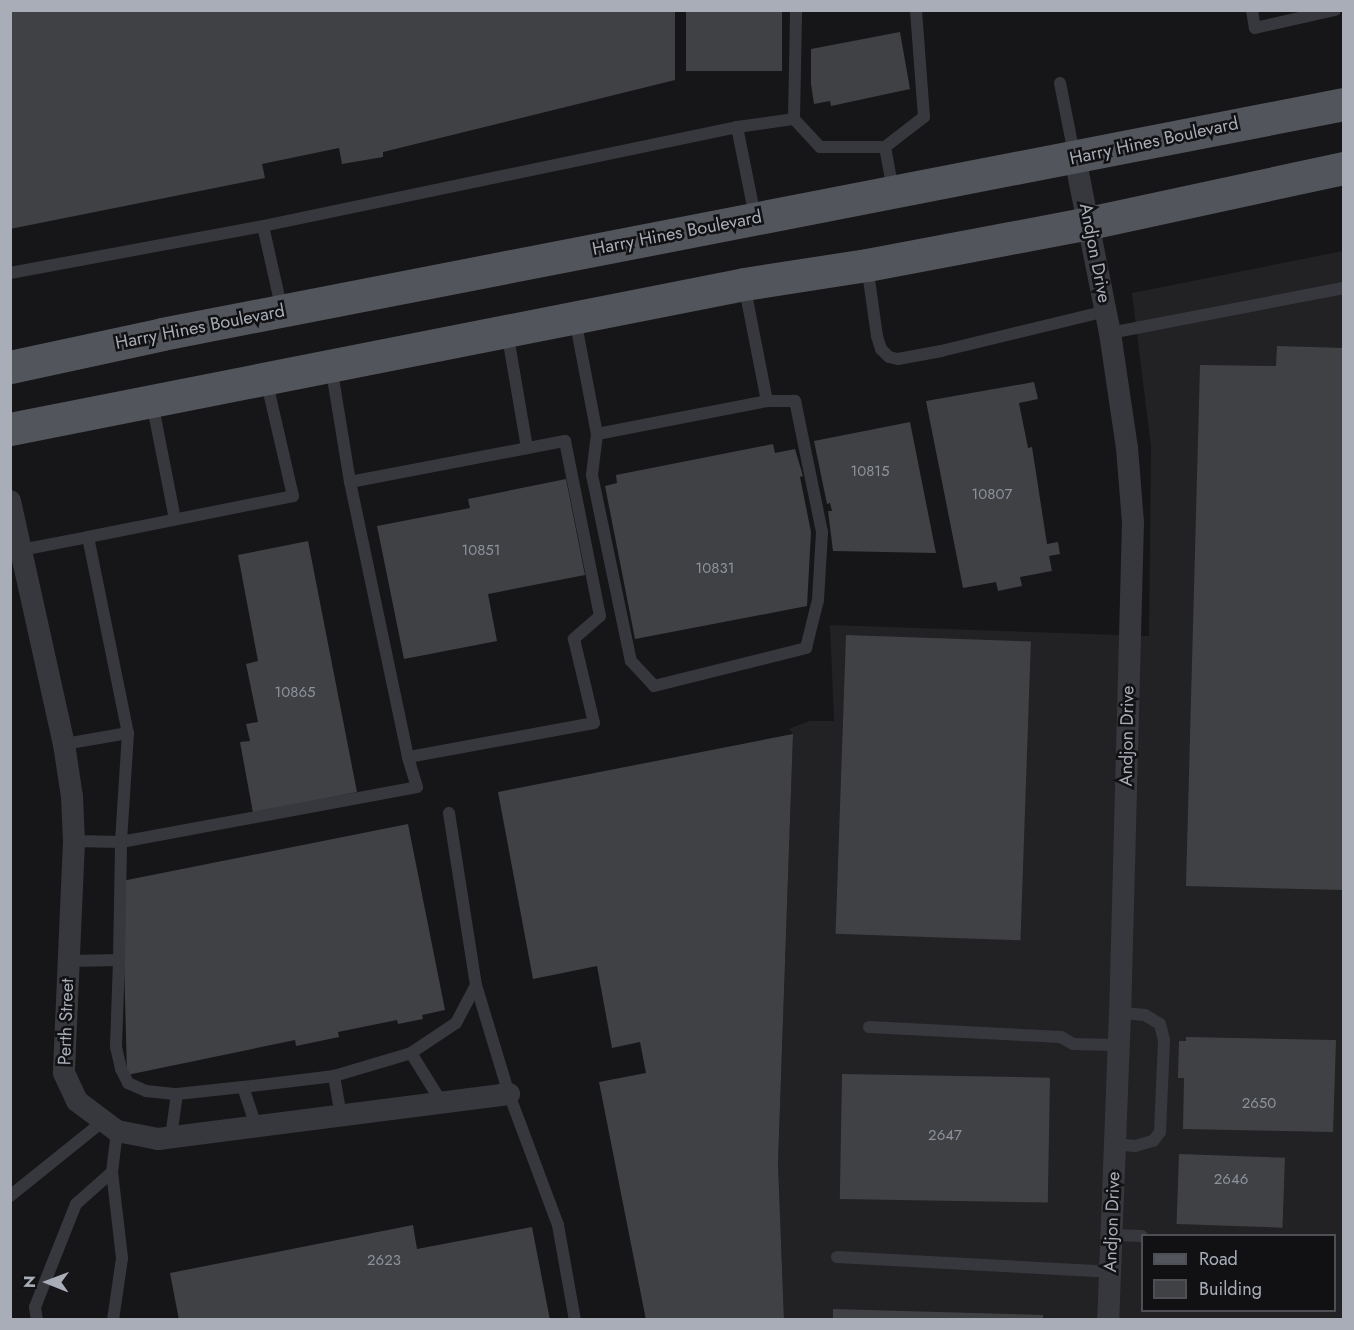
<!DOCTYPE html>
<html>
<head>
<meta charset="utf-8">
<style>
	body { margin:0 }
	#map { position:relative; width:1354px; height:1330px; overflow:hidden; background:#161618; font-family:Jost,sans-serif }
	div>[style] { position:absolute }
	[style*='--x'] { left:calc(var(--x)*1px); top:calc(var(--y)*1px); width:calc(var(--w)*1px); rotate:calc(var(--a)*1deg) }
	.built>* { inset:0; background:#222225 }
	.building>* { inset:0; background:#404145; transform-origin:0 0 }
	.service>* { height:12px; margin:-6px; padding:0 6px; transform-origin:6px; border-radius:6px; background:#37383d }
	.minor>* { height:22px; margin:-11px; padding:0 11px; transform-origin:11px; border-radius:11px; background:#37383d }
	.primary>* { height:33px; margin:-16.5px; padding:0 16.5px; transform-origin:16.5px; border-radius:16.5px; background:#53555c }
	span { translate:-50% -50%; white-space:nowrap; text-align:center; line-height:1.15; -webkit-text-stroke:5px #111113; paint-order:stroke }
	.number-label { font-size:15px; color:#8e929b }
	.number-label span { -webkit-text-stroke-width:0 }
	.street-label { font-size:18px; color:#a8adb8 }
	.frame { position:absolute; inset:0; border:12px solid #a8adb8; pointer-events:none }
	.legend { position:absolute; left:1141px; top:1234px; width:195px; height:78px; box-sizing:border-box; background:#111113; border:2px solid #4d4f55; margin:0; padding:8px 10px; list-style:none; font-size:18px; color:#a8adb8 }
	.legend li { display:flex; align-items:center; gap:12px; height:30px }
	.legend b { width:30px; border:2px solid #4d4f55 }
	.north { position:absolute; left:18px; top:1252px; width:60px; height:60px; -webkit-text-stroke:4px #111113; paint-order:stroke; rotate:271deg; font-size:16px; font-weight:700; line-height:24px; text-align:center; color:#a8adb8 }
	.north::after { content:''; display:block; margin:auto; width:21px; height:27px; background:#a8adb8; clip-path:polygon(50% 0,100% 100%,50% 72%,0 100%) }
</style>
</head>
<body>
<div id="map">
	<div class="built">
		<div style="clip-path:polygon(evenodd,1343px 251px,1343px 1319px,784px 1320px,778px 1163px,793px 734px,789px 729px,809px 721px,834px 721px,830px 625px,1149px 636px,1151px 447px,1132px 293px,1343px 251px,1142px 1236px,1334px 1236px,1334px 1310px,1142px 1310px,1142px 1236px)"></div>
	</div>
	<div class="building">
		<div style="clip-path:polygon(10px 10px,675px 10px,675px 80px,383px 152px,383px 157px,342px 164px,339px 148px,262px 164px,265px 178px,10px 229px)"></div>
		<div style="left:686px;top:10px;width:96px;height:61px"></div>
		<div style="clip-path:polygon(900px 32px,910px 89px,831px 106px,830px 101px,814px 104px,811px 84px,811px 49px)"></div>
		<div style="clip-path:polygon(1277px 346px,1344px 348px,1344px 890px,1186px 886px,1200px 365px,1276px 366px)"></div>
		<div style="clip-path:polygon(1034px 382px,1038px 399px,1019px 403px,1028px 448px,1032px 447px,1047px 544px,1058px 542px,1060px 554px,1049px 556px,1052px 571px,1020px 577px,1022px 586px,998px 591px,996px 582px,963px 588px,926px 401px)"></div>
		<div style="clip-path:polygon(910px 422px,936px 553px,833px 551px,828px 511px,832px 511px,830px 503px,827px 504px,814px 441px)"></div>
		<div style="clip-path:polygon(773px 444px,775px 453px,795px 449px,803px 476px,800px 477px,811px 532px,807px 606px,635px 639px,605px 486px,617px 483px,616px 475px)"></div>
		<div style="clip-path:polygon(566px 479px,585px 575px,488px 594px,497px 641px,404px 659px,377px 526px,470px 508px,468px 499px)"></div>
		<div style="clip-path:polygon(308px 541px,357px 792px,253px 813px,240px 742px,250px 741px,246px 724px,258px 722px,246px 664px,258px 661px,238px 555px)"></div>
		<div style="left:846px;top:635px;width:185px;height:299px;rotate:2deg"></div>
		<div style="clip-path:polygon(793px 734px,778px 1163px,784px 1320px,646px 1320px,599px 1082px,646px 1073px,640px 1042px,612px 1048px,597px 966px,533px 979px,498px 792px)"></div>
		<div style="clip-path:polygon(408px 824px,445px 1010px,422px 1015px,423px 1019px,398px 1024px,397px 1020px,338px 1032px,339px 1037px,296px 1046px,295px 1040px,127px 1075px,122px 881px)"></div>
		<div style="clip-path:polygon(1186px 1037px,1336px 1040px,1333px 1132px,1183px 1129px,1184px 1078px,1178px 1078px,1179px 1041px,1186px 1041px)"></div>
		<div style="left:842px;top:1074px;width:208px;height:125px;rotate:1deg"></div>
		<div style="left:1179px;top:1154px;width:106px;height:70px;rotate:2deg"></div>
		<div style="clip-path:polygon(413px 1225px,417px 1249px,532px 1227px,550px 1320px,179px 1320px,170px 1273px)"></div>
		<div style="clip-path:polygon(833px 1309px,1043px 1315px,1043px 1320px,833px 1320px)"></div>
	</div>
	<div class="service">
		<div style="--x:1252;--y:10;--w:18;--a:81"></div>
		<div style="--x:1255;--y:28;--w:82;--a:-12.7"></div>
		<div style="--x:1060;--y:83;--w:72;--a:78.8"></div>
		<div style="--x:794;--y:119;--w:38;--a:47"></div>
		<div style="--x:820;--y:147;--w:65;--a:0"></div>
		<div style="--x:885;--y:147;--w:49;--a:-37.6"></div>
		<div style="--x:924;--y:117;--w:107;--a:-94.3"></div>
		<div style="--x:737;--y:127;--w:58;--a:-8"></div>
		<div style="--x:794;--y:119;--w:109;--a:-88.9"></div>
		<div style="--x:885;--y:147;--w:44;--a:79.5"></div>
		<div style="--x:263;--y:226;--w:86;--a:77.3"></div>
		<div style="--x:867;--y:265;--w:72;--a:82"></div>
		<div style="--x:877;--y:336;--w:14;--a:73"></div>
		<div style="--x:881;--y:349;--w:11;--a:45"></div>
		<div style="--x:889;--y:357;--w:9;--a:13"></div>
		<div style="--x:898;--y:359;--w:44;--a:-10.5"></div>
		<div style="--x:941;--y:351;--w:170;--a:-13.6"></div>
		<div style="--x:10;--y:273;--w:257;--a:-10.5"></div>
		<div style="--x:263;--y:226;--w:484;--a:-11.8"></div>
		<div style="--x:737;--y:127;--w:91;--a:78.6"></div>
		<div style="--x:744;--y:284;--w:119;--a:78.9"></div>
		<div style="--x:575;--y:319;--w:117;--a:79.2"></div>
		<div style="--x:597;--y:434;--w:41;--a:97"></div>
		<div style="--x:592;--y:475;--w:190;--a:78.2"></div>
		<div style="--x:631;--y:661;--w:34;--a:47"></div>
		<div style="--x:654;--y:686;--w:157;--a:-14"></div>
		<div style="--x:806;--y:648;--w:49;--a:-76"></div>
		<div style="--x:818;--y:600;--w:68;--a:-86.6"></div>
		<div style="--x:822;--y:532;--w:134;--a:-101.6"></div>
		<div style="--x:795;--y:401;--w:28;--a:180"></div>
		<div style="--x:767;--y:401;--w:173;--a:169"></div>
		<div style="--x:507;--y:331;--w:119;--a:80.3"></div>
		<div style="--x:1110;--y:333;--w:238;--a:-10.9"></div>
		<div style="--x:152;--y:402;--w:119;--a:78.9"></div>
		<div style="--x:350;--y:482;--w:219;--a:-10.8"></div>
		<div style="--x:565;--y:441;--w:178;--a:78.7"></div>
		<div style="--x:600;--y:616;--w:35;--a:139"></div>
		<div style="--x:574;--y:639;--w:86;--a:76.6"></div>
		<div style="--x:594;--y:723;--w:189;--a:169.6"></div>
		<div style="--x:88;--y:537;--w:209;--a:-11.3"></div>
		<div style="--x:293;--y:496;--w:120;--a:-103"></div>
		<div style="--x:21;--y:550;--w:68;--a:-11"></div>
		<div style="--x:88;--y:537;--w:200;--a:78.5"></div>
		<div style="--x:128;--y:733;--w:65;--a:170.2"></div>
		<div style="--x:128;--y:733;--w:109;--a:93.7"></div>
		<div style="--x:121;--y:842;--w:301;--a:-10.5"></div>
		<div style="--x:417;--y:787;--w:31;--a:-107"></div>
		<div style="--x:408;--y:757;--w:281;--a:-101.9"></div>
		<div style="--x:350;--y:482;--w:118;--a:-99.3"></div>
		<div style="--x:449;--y:813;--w:174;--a:81.1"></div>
		<div style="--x:476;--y:985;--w:114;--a:73.2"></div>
		<div style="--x:509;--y:1094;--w:140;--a:69.5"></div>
		<div style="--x:558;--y:1225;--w:97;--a:79.9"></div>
		<div style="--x:119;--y:960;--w:87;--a:92"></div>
		<div style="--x:116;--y:1047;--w:23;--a:77"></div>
		<div style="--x:121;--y:1069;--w:16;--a:63"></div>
		<div style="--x:128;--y:1083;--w:20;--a:24"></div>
		<div style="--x:146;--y:1091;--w:31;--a:6"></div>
		<div style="--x:69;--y:961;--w:50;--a:-1.1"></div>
		<div style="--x:119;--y:960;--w:118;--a:-89"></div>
		<div style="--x:121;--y:842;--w:47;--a:-178.8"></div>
		<div style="--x:869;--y:1027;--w:192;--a:3"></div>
		<div style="--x:1061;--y:1037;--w:14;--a:30"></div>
		<div style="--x:1073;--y:1044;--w:45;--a:1.3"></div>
		<div style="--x:411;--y:1053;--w:54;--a:-33.7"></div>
		<div style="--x:456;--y:1023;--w:43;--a:-62.2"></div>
		<div style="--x:243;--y:1087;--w:92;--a:-6.9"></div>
		<div style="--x:341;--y:1116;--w:41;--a:-99.9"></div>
		<div style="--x:334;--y:1076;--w:80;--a:-16.6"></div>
		<div style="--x:411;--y:1053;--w:59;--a:58.2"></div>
		<div style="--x:171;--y:1137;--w:43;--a:-82.1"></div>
		<div style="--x:177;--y:1094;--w:66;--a:-6.1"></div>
		<div style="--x:243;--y:1087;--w:41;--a:71.6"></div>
		<div style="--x:1115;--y:1144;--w:20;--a:6"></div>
		<div style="--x:1135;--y:1146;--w:19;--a:-16"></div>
		<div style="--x:1153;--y:1141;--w:11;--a:-52"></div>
		<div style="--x:1160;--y:1132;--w:92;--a:-87.5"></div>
		<div style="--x:1164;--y:1040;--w:16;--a:-104"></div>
		<div style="--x:1160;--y:1024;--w:17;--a:-149"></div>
		<div style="--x:1145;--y:1015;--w:25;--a:-175"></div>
		<div style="--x:10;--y:1196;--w:118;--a:-38.8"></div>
		<div style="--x:1112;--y:1235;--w:30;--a:2"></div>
		<div style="--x:837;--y:1257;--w:273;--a:3.1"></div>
		<div style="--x:37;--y:1320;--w:13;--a:-99"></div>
		<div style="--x:35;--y:1307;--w:111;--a:-68.3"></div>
		<div style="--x:76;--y:1204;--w:48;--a:-41.6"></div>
		<div style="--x:113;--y:1320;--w:63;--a:-81.7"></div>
		<div style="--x:122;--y:1258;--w:87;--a:-96.6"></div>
		<div style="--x:112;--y:1172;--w:41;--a:-83"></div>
	</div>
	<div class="minor">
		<div style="--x:1075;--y:158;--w:178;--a:78.7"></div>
		<div style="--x:1110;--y:333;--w:116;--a:81.6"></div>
		<div style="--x:1127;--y:448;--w:74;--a:85.4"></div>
		<div style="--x:1133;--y:522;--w:491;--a:91.5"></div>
		<div style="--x:1120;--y:1013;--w:307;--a:92.2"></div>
		<div style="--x:10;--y:501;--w:249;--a:77.5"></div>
		<div style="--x:64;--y:744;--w:54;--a:81.4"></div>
		<div style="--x:72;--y:797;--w:44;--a:87.4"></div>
		<div style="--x:74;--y:841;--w:232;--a:92.5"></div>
		<div style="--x:64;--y:1073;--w:31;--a:65"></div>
		<div style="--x:77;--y:1101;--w:50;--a:36.9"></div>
		<div style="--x:117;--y:1131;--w:42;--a:11"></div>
		<div style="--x:158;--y:1139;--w:354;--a:-7.3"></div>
	</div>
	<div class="primary">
		<div style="--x:10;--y:367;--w:156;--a:-12.2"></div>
		<div style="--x:162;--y:334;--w:1204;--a:-11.01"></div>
		<div style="--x:10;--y:429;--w:748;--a:-11.17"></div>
		<div style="--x:744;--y:284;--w:124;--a:-8.8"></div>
		<div style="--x:867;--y:265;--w:226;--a:-10.7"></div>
		<div style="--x:1089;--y:223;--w:261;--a:-12.2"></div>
	</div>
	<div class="number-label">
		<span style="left:870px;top:472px">10815</span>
		<span style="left:992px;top:495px">10807</span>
		<span style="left:481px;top:551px">10851</span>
		<span style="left:715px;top:569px">10831</span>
		<span style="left:295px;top:693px">10865</span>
		<span style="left:1259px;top:1104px">2650</span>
		<span style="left:945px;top:1136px">2647</span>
		<span style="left:1231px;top:1180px">2646</span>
		<span style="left:384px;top:1261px">2623</span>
	</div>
	<div class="street-label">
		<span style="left:1154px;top:141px;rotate:-12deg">Harry Hines Boulevard</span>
		<span style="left:677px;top:233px;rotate:-11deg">Harry Hines Boulevard</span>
		<span style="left:1095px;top:253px;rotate:79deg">Andjon Drive</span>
		<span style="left:200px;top:327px;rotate:-11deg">Harry Hines Boulevard</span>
		<span style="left:1127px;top:736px;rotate:-89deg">Andjon Drive</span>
		<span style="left:66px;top:1022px;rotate:-88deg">Perth Street</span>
		<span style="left:1112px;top:1222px;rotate:-88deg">Andjon Drive</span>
	</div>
	<div class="frame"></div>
	<ul class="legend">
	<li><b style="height:8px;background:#53555c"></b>Road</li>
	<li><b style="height:16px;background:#404145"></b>Building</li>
	</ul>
	<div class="north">N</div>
</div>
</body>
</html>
